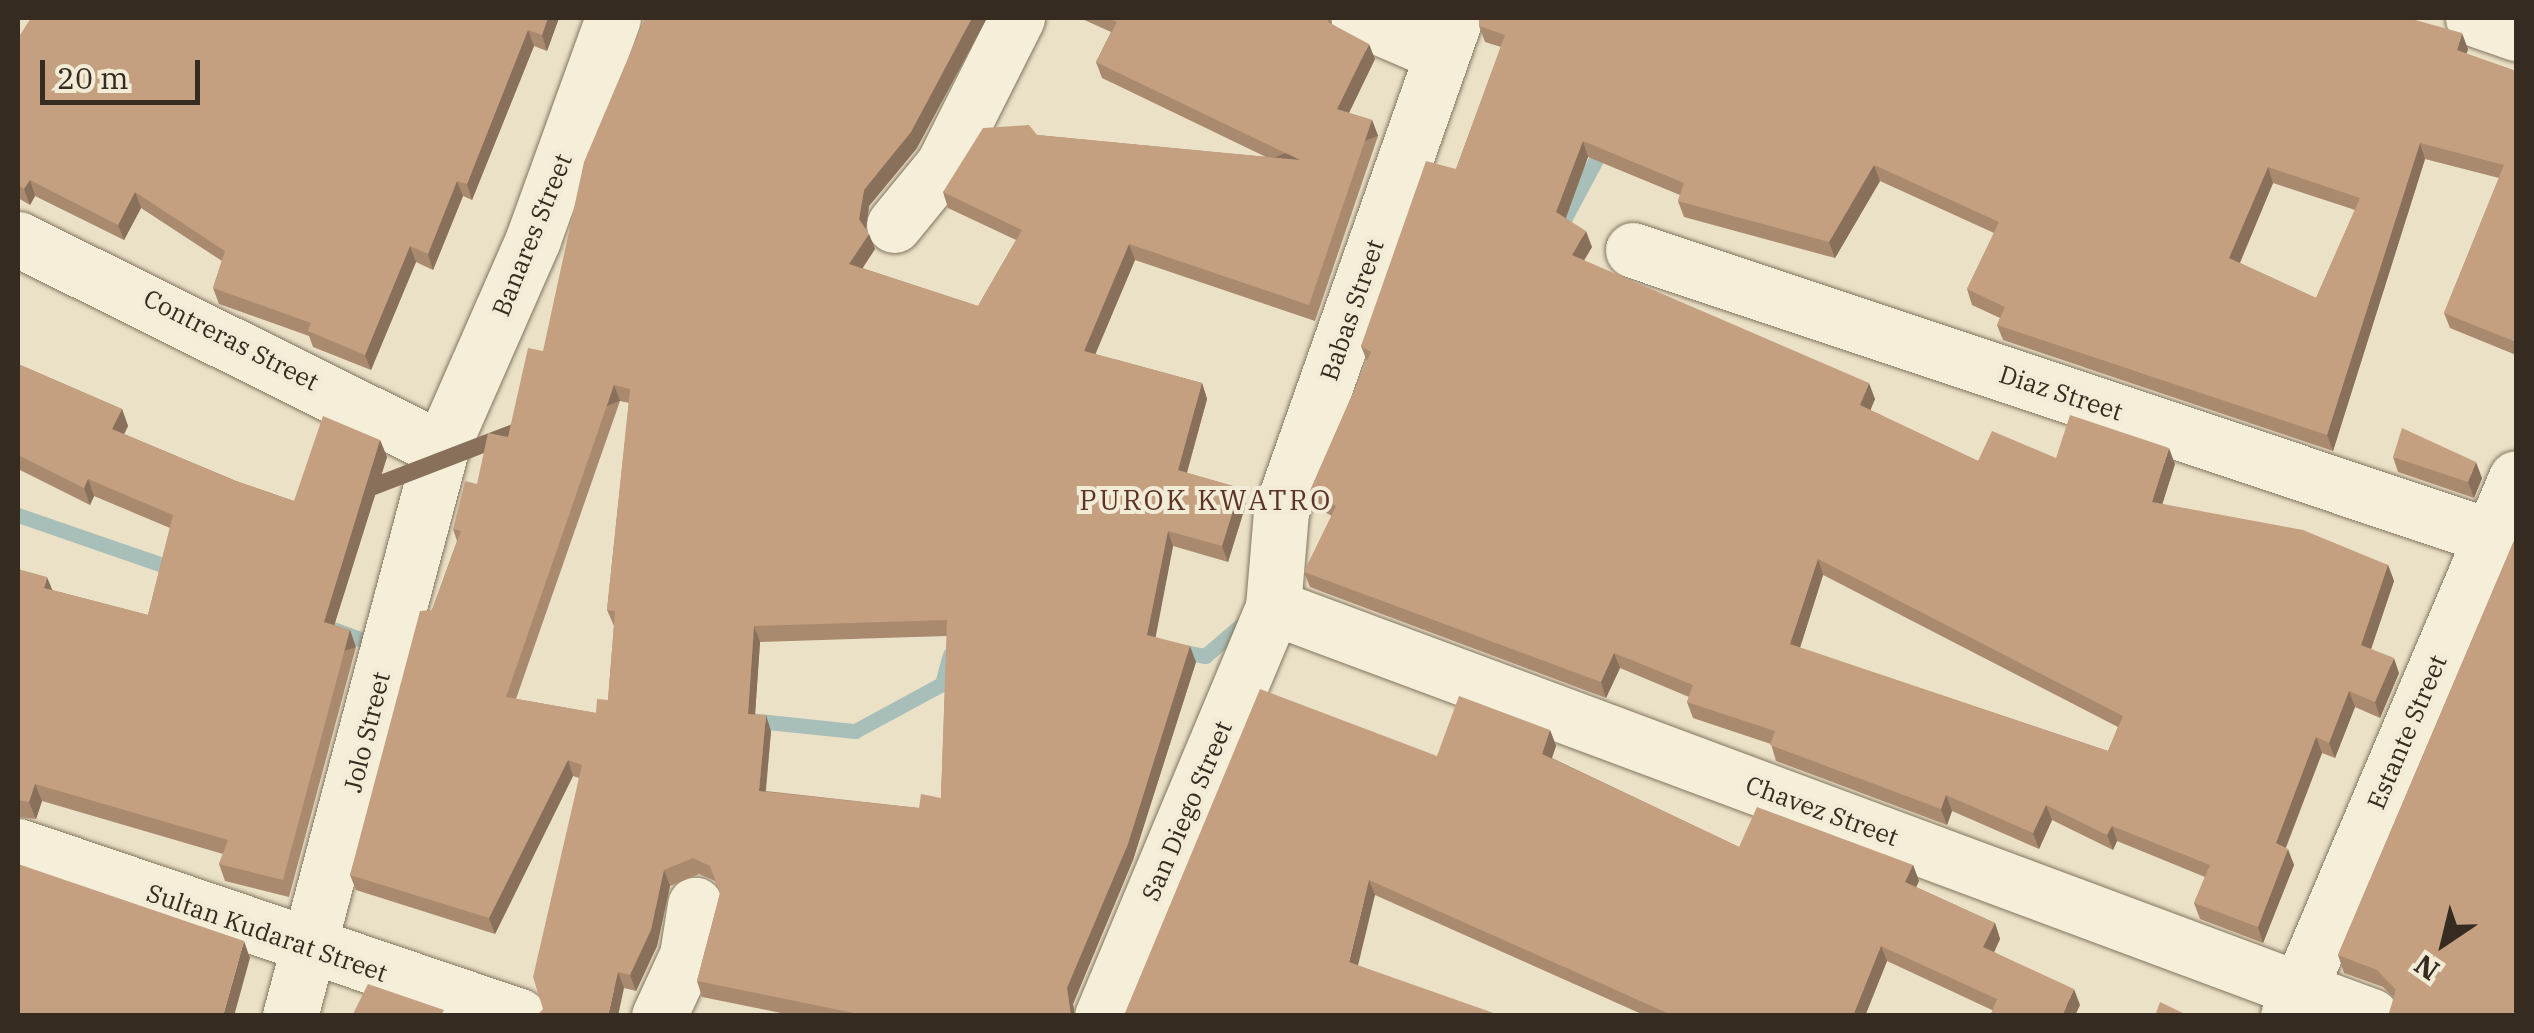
<!DOCTYPE html>
<html>
<head>
<meta charset="utf-8">
<style>
	body { margin:0 }
	#map { position:relative; width:2534px; height:1033px; overflow:hidden; background:#eae1c7; font-family:"IBM Plex Serif",serif }
	div>[style] { position:absolute }
	[style*='--x'] { left:calc(var(--x)*1px); top:calc(var(--y)*1px); width:calc(var(--w)*1px); rotate:calc(var(--a)*1deg) }
	.stream>* { height:15px; margin:-7.5px; padding:0 7.5px; transform-origin:7.5px; border-radius:7.5px; background:#a8beb8 }
	.roads { filter:drop-shadow(0 0 2px #83745e) drop-shadow(0 0 2px #83745e) }
	.minor>* { height:55px; margin:-27.5px; padding:0 27.5px; transform-origin:27.5px; border-radius:27.5px; background:#f5eed9 }
	.wall>* { inset:0; background:#a98a6f }
	.shaded-wall>* { inset:0; background:#89705a; transform-origin:0 0 }
	.building>* { inset:0; background:#c4a081 }
	span { translate:-50% -50%; white-space:nowrap; text-align:center; line-height:1.15; -webkit-text-stroke:8px #f2ebd6; paint-order:stroke }
	.street-label { font-size:25px; color:#352b20 }
	.neighbourhood-label { font-size:28px; color:#5d3324; letter-spacing:2.5px }
	.frame { position:absolute; inset:0; border:20px solid #352b20; pointer-events:none }
	.north { position:absolute; left:2394px; top:893px; width:100px; height:100px; -webkit-text-stroke:8px #f2ebd6; paint-order:stroke; rotate:215deg; font-size:28px; font-weight:700; line-height:40px; text-align:center; color:#352b20 }
	.north::after { content:''; display:block; margin:auto; width:35px; height:45px; background:#352b20; clip-path:polygon(50% 0,100% 100%,50% 72%,0 100%) }
	.scale { position:absolute; left:40px; top:60px; width:160px; height:45px; box-sizing:border-box; border:5px solid #352b20; border-top:0; padding-left:12px; font-size:30px; line-height:35px; white-space:nowrap; color:#352b20; -webkit-text-stroke:8px #f2ebd6; paint-order:stroke }
</style>
</head>
<body>
<div id="map">
	<div class="stream">
		<div style="--x:1559;--y:229;--w:98;--a:-61.9"></div>
		<div style="--x:18;--y:515;--w:171;--a:19.1"></div>
		<div style="--x:333;--y:629;--w:46;--a:20.4"></div>
		<div style="--x:1174;--y:650;--w:32;--a:11"></div>
		<div style="--x:1205;--y:656;--w:55;--a:-40.6"></div>
		<div style="--x:748;--y:720;--w:108;--a:5.9"></div>
		<div style="--x:855;--y:731;--w:99;--a:-28.4"></div>
		<div style="--x:942;--y:684;--w:30;--a:-75"></div>
	</div>
	<div class="roads">
		<div class="minor">
			<div style="--x:1358;--y:18;--w:91;--a:23.2"></div>
			<div style="--x:2473;--y:18;--w:46;--a:19.2"></div>
			<div style="--x:894;--y:225;--w:77;--a:-50.8"></div>
			<div style="--x:943;--y:165;--w:165;--a:-63.3"></div>
			<div style="--x:18;--y:239;--w:472;--a:26.4"></div>
			<div style="--x:1633;--y:250;--w:903;--a:18.46"></div>
			<div style="--x:1273;--y:607;--w:1172;--a:20.43"></div>
			<div style="--x:18;--y:846;--w:529;--a:18.74"></div>
			<div style="--x:290;--y:1016;--w:587;--a:-75.09"></div>
			<div style="--x:441;--y:449;--w:229;--a:-66.3"></div>
			<div style="--x:533;--y:239;--w:235;--a:-70.1"></div>
			<div style="--x:659;--y:1016;--w:67;--a:-65.3"></div>
			<div style="--x:687;--y:955;--w:51;--a:-80.9"></div>
			<div style="--x:1102;--y:1016;--w:443;--a:-67.3"></div>
			<div style="--x:1273;--y:607;--w:96;--a:-85.2"></div>
			<div style="--x:1281;--y:511;--w:523;--a:-70.56"></div>
			<div style="--x:2288;--y:1016;--w:584;--a:-67.03"></div>
		</div>
	</div>
	<div class="wall">
		<div style="clip-path:polygon(559px 18px,547px 51px,534px 46px,472px 200px,463px 196px,433px 270px,416px 262px,371px 370px,313px 347px,309px 336px,219px 304px,213px 288px,222px 261px,141px 208px,124px 240px,35px 196px,30px 205px,18px 198px,18px 38px)"></div>
		<div style="clip-path:polygon(evenodd,1080px 18px,1331px 18px,1332px 24px,1375px 59px,1349px 113px,1372px 120px,1378px 136px,1315px 321px,1135px 260px,1095px 354px,1202px 383px,1207px 399px,1187px 473px,1240px 488px,1246px 504px,1228px 562px,1173px 546px,1155px 637px,1196px 662px,1133px 860px,1073px 1004px,1075px 1016px,796px 1016px,702px 997px,697px 981px,720px 894px,715px 881px,699px 874px,670px 886px,657px 946px,636px 991px,624px 988px,543px 1009px,579px 778px,573px 776px,495px 934px,356px 890px,350px 875px,432px 610px,457px 541px,453px 529px,477px 484px,508px 437px,543px 351px,917px 148px,869px 206px,866px 229px,875px 249px,862px 268px,978px 306px,1016px 240px,948px 208px,943px 192px,1037px 135px,1266px 157px,1102px 78px,1096px 62px,1111px 32px,1080px 18px,620px 401px,629px 403px,607px 610px,614px 626px,608px 700px,596px 713px,516px 699px,620px 401px,1080px 18px,947px 636px,941px 798px,919px 808px,766px 791px,771px 731px,755px 714px,760px 642px,947px 636px)"></div>
		<div style="clip-path:polygon(evenodd,1479px 26px,2468px 49px,2466px 54px,2516px 71px,2516px 355px,2450px 328px,2444px 313px,2499px 178px,2425px 159px,2333px 451px,2003px 340px,1997px 325px,2000px 318px,1972px 305px,1967px 289px,1994px 233px,1880px 181px,1835px 258px,1684px 217px,1678px 201px,1680px 195px,1588px 157px,1566px 218px,1592px 247px,1584px 261px,1875px 399px,1870px 410px,1978px 461px,2056px 458px,2175px 464px,2162px 504px,2388px 565px,2394px 581px,2371px 649px,2399px 673px,2380px 718px,2355px 707px,2335px 758px,2322px 753px,2286px 848px,2294px 865px,2263px 943px,2200px 919px,2194px 903px,2205px 877px,2117px 841px,2113px 850px,2052px 820px,2039px 849px,1952px 811px,1947px 825px,1776px 761px,1771px 744px,1693px 718px,1687px 702px,1689px 697px,1620px 668px,1606px 698px,1310px 587px,1304px 572px,1332px 516px,1315px 507px,1310px 491px,1367px 361px,1361px 346px,1456px 169px,1501px 47px,1485px 42px,1479px 26px,2273px 183px,2355px 210px,2316px 298px,2240px 263px,2273px 183px,1479px 26px,1823px 575px,2118px 727px,2108px 751px,1800px 648px,1823px 575px)"></div>
		<div style="clip-path:polygon(18px 364px,122px 409px,128px 426px,124px 434px,236px 481px,294px 501px,380px 440px,387px 457px,334px 625px,350px 630px,356px 647px,289px 897px,225px 881px,219px 864px,223px 854px,42px 801px,36px 819px,18px 817px,18px 569px,52px 590px,148px 615px,170px 528px,94px 496px,90px 505px,18px 469px)"></div>
		<div style="clip-path:polygon(2393px 457px,2482px 478px,2474px 498px,2398px 472px)"></div>
		<div style="clip-path:polygon(2516px 536px,2394px 998px,2383px 987px,2344px 973px,2338px 955px)"></div>
		<div style="clip-path:polygon(1550px 730px,1556px 746px,1552px 758px,1739px 847px,1913px 865px,1919px 881px,1916px 887px,1995px 923px,2000px 939px,1994px 952px,2080px 1005px,1992px 1010px,1887px 961px,1865px 1016px,1646px 1016px,1375px 895px,1121px 1016px,1437px 756px)"></div>
	</div>
	<div class="shaded-wall">
		<div style="clip-path:polygon(548px 18px,559px 18px,547px 51px,542px 35px)"></div>
		<div style="clip-path:polygon(972px 18px,987px 18px,917px 148px,869px 206px,865px 235px,859px 219px,864px 190px)"></div>
		<div style="clip-path:polygon(528px 30px,534px 46px,472px 200px,467px 184px)"></div>
		<div style="clip-path:polygon(2462px 33px,2468px 49px,2463px 66px,2457px 50px)"></div>
		<div style="clip-path:polygon(1369px 44px,1375px 59px,1343px 125px,1337px 109px)"></div>
		<div style="left:1372px;top:120px;width:17px;height:195px;rotate:69deg"></div>
		<div style="clip-path:polygon(1583px 141px,1588px 157px,1562px 228px,1556px 212px)"></div>
		<div style="clip-path:polygon(2420px 143px,2425px 159px,2333px 451px,2327px 435px)"></div>
		<div style="clip-path:polygon(1874px 165px,1880px 181px,1835px 258px,1829px 242px)"></div>
		<div style="clip-path:polygon(2268px 167px,2273px 183px,2235px 274px,2229px 258px)"></div>
		<div style="clip-path:polygon(30px 180px,35px 196px,30px 205px,24px 189px)"></div>
		<div style="clip-path:polygon(457px 181px,463px 196px,433px 270px,428px 254px)"></div>
		<div style="clip-path:polygon(135px 192px,141px 208px,124px 240px,118px 225px)"></div>
		<div style="clip-path:polygon(1586px 231px,1592px 247px,1577px 271px,1572px 255px)"></div>
		<div style="clip-path:polygon(869px 234px,875px 249px,855px 280px,849px 264px)"></div>
		<div style="clip-path:polygon(1129px 244px,1135px 260px,1090px 367px,1084px 351px)"></div>
		<div style="clip-path:polygon(410px 246px,416px 262px,371px 370px,365px 355px)"></div>
		<div style="clip-path:polygon(1202px 383px,1207px 399px,1183px 486px,1178px 470px)"></div>
		<div style="clip-path:polygon(1869px 383px,1875px 399px,1866px 421px,1860px 405px)"></div>
		<div style="left:614px;top:385px;width:17px;height:330px;rotate:69deg"></div>
		<div style="clip-path:polygon(122px 409px,128px 426px,118px 446px,112px 429px)"></div>
		<div style="clip-path:polygon(380px 440px,387px 457px,330px 639px,324px 622px)"></div>
		<div style="clip-path:polygon(2169px 448px,2175px 464px,2158px 518px,2152px 502px)"></div>
		<div style="clip-path:polygon(2476px 462px,2482px 478px,2474px 498px,2468px 482px)"></div>
		<div style="clip-path:polygon(88px 479px,94px 496px,90px 505px,84px 488px)"></div>
		<div style="clip-path:polygon(1240px 488px,1246px 504px,1228px 562px,1222px 546px)"></div>
		<div style="clip-path:polygon(1168px 531px,1173px 546px,1153px 651px,1147px 635px)"></div>
		<div style="clip-path:polygon(1818px 559px,1823px 575px,1796px 660px,1790px 644px)"></div>
		<div style="clip-path:polygon(2388px 565px,2394px 581px,2367px 661px,2361px 645px)"></div>
		<div style="clip-path:polygon(47px 577px,54px 594px,44px 588px)"></div>
		<div style="clip-path:polygon(754px 626px,760px 642px,754px 730px,748px 714px)"></div>
		<div style="left:350px;top:630px;width:18px;height:259px;rotate:71deg"></div>
		<div style="clip-path:polygon(1190px 646px,1196px 662px,1133px 860px,1073px 1004px,1075px 1016px,1071px 1016px,1067px 988px)"></div>
		<div style="clip-path:polygon(1614px 653px,1620px 668px,1606px 698px,1601px 682px)"></div>
		<div style="clip-path:polygon(2394px 658px,2399px 673px,2380px 718px,2375px 702px)"></div>
		<div style="clip-path:polygon(2349px 691px,2355px 707px,2335px 758px,2329px 743px)"></div>
		<div style="clip-path:polygon(766px 715px,771px 731px,764px 806px,759px 791px)"></div>
		<div style="clip-path:polygon(1550px 730px,1556px 746px,1548px 769px,1542px 754px)"></div>
		<div style="clip-path:polygon(2316px 737px,2322px 753px,2281px 859px,2276px 843px)"></div>
		<div style="clip-path:polygon(568px 760px,573px 776px,495px 934px,489px 918px)"></div>
		<div style="clip-path:polygon(35px 784px,42px 801px,36px 819px,29px 802px)"></div>
		<div style="clip-path:polygon(1946px 795px,1952px 811px,1947px 825px,1941px 809px)"></div>
		<div style="clip-path:polygon(2046px 805px,2052px 820px,2039px 849px,2033px 833px)"></div>
		<div style="clip-path:polygon(2112px 826px,2117px 841px,2113px 850px,2107px 835px)"></div>
		<div style="clip-path:polygon(2288px 849px,2294px 865px,2263px 943px,2258px 927px)"></div>
		<div style="clip-path:polygon(1913px 865px,1919px 881px,1911px 898px,1905px 882px)"></div>
		<div style="clip-path:polygon(664px 870px,670px 886px,657px 946px,636px 991px,630px 975px)"></div>
		<div style="clip-path:polygon(1369px 880px,1375px 895px,1355px 978px,1349px 962px)"></div>
		<div style="clip-path:polygon(1995px 923px,2000px 939px,1989px 963px,1983px 947px)"></div>
		<div style="clip-path:polygon(244px 941px,250px 958px,234px 1016px,223px 1016px)"></div>
		<div style="clip-path:polygon(1881px 946px,1887px 961px,1865px 1016px,1853px 1016px)"></div>
		<div style="clip-path:polygon(618px 972px,624px 988px,618px 1016px,608px 1016px)"></div>
		<div style="clip-path:polygon(2074px 989px,2080px 1005px,2075px 1016px,2062px 1016px)"></div>
	</div>
	<div class="building">
		<div style="clip-path:polygon(31px 18px,548px 18px,542px 35px,528px 30px,467px 184px,457px 181px,428px 254px,410px 246px,365px 355px,308px 331px,311px 323px,213px 288px,225px 251px,135px 192px,118px 225px,30px 180px,24px 189px,18px 185px,18px 38px)"></div>
		<div style="clip-path:polygon(evenodd,645px 18px,972px 18px,911px 132px,864px 190px,859px 219px,869px 234px,849px 264px,978px 306px,1022px 230px,943px 192px,983px 128px,1029px 125px,1037px 135px,1300px 160px,1096px 62px,1117px 22px,1107px 18px,1327px 18px,1328px 22px,1369px 44px,1337px 109px,1372px 120px,1309px 305px,1129px 244px,1084px 351px,1202px 383px,1178px 470px,1240px 488px,1222px 546px,1168px 531px,1147px 635px,1190px 646px,1128px 844px,1067px 988px,1071px 1016px,869px 1016px,697px 981px,720px 893px,710px 866px,693px 858px,664px 870px,651px 930px,630px 975px,618px 972px,608px 1016px,536px 1016px,543px 1009px,533px 977px,582px 765px,568px 760px,489px 918px,350px 875px,420px 611px,432px 610px,461px 531px,453px 529px,465px 481px,477px 484px,488px 433px,508px 437px,528px 348px,543px 351px,584px 162px,645px 18px,614px 385px,630px 389px,607px 610px,615px 611px,608px 700px,597px 699px,596px 713px,506px 697px,614px 385px,645px 18px,947px 620px,941px 798px,921px 794px,919px 808px,759px 791px,766px 715px,748px 714px,754px 626px,947px 620px)"></div>
		<div style="clip-path:polygon(evenodd,1479px 18px,2408px 18px,2462px 33px,2457px 50px,2516px 71px,2516px 342px,2444px 313px,2504px 165px,2420px 143px,2327px 435px,1997px 325px,2005px 307px,1967px 289px,1999px 222px,1874px 165px,1829px 242px,1678px 201px,1684px 183px,1583px 141px,1556px 212px,1586px 231px,1572px 255px,1869px 383px,1860px 405px,1978px 461px,1992px 431px,2056px 458px,2070px 415px,2169px 448px,2152px 502px,2303px 530px,2388px 565px,2361px 645px,2394px 658px,2375px 702px,2349px 691px,2329px 743px,2316px 737px,2276px 843px,2288px 849px,2258px 927px,2194px 903px,2210px 865px,2112px 826px,2107px 835px,2046px 805px,2033px 833px,1946px 795px,1941px 809px,1770px 745px,1775px 731px,1687px 702px,1693px 685px,1614px 653px,1601px 682px,1304px 572px,1336px 506px,1310px 491px,1371px 352px,1361px 346px,1426px 161px,1456px 169px,1505px 35px,1479px 26px,1479px 18px,2268px 167px,2360px 198px,2316px 298px,2229px 258px,2268px 167px,1479px 18px,1818px 559px,2123px 716px,2108px 751px,1790px 644px,1818px 559px)"></div>
		<div style="clip-path:polygon(18px 364px,122px 409px,112px 429px,236px 481px,294px 501px,323px 416px,380px 440px,324px 622px,350px 630px,283px 880px,219px 864px,228px 840px,35px 784px,29px 802px,18px 800px,18px 569px,47px 577px,44px 588px,148px 615px,173px 515px,88px 479px,84px 488px,18px 455px)"></div>
		<div style="clip-path:polygon(2402px 428px,2476px 462px,2468px 482px,2393px 457px)"></div>
		<div style="clip-path:polygon(2516px 536px,2516px 1016px,2388px 1016px,2396px 990px,2377px 970px,2338px 955px)"></div>
		<div style="clip-path:polygon(1260px 689px,1437px 756px,1459px 696px,1550px 730px,1542px 754px,1739px 847px,1757px 807px,1913px 865px,1905px 882px,1995px 923px,1983px 947px,2074px 989px,2062px 1016px,1990px 1016px,1997px 999px,1881px 946px,1853px 1016px,1674px 1016px,1369px 880px,1349px 962px,1502px 1016px,1121px 1016px,1125px 1013px)"></div>
		<div style="clip-path:polygon(18px 864px,244px 941px,223px 1016px,18px 1016px)"></div>
		<div style="clip-path:polygon(368px 984px,444px 1010px,441px 1016px,352px 1016px)"></div>
		<div style="clip-path:polygon(2160px 1002px,2189px 1016px,2155px 1016px)"></div>
	</div>
	<div class="street-label">
		<span style="left:532px;top:235px;rotate:-68deg">Banares Street</span>
		<span style="left:1352px;top:310px;rotate:-71deg">Babas Street</span>
		<span style="left:231px;top:340px;rotate:27deg">Contreras Street</span>
		<span style="left:2061px;top:393px;rotate:18deg">Diaz Street</span>
		<span style="left:367px;top:732px;rotate:-76deg">Jolo Street</span>
		<span style="left:2407px;top:732px;rotate:-67deg">Estante Street</span>
		<span style="left:1187px;top:811px;rotate:-67deg">San Diego Street</span>
		<span style="left:1822px;top:811px;rotate:20deg">Chavez Street</span>
		<span style="left:267px;top:933px;rotate:19deg">Sultan Kudarat Street</span>
	</div>
	<div class="neighbourhood-label">
		<span style="left:1206px;top:500px">PUROK KWATRO</span>
	</div>
	<div class="frame"></div>
	<div class="north">N</div>
	<div class="scale">20 m</div>
</div>
</body>
</html>
